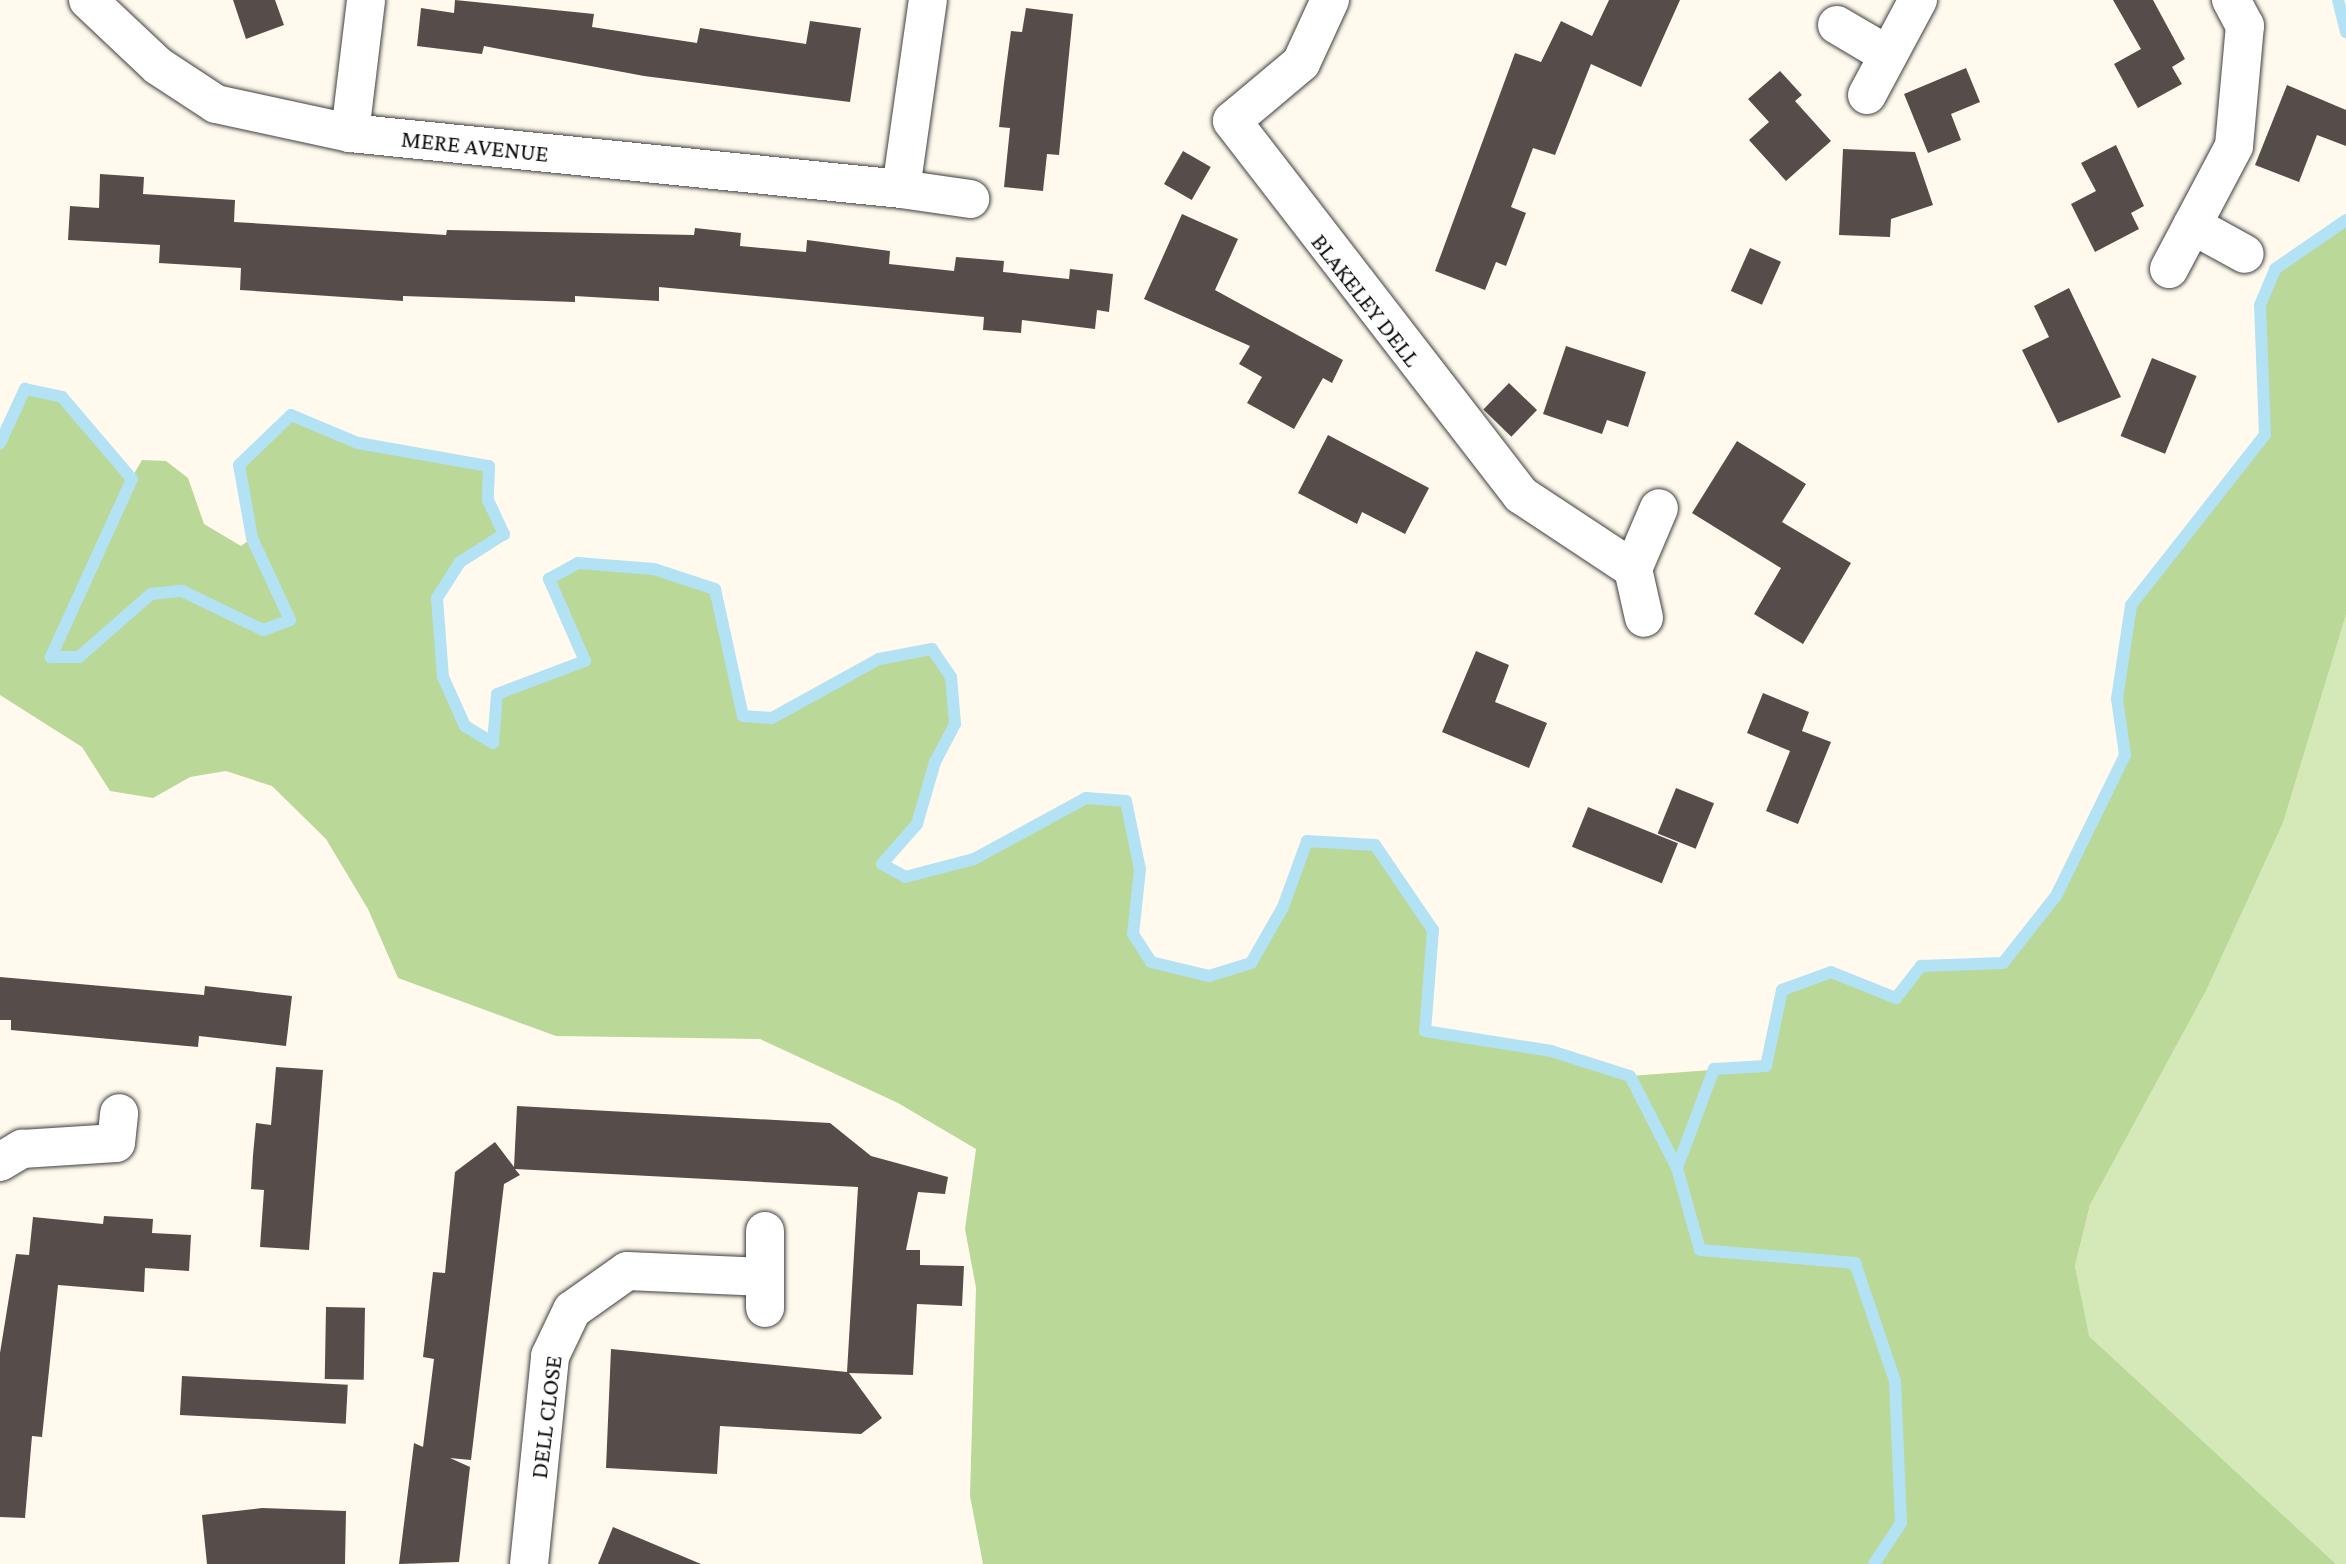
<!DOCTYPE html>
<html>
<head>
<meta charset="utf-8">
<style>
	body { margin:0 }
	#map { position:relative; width:2346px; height:1564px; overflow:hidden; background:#fffaed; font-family:"Crimson Pro",serif }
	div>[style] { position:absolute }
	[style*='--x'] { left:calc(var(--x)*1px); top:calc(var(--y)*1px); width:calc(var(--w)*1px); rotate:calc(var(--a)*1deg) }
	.green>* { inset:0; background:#d5e8b8 }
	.forest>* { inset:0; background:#bad897 }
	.stream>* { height:12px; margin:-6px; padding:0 6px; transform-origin:6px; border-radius:6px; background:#b3e2f5 }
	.building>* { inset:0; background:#554d49; transform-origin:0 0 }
	.roads { filter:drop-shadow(0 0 2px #404040) drop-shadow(0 0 2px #404040) }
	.street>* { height:38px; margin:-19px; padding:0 19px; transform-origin:19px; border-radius:19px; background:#fff }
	span { translate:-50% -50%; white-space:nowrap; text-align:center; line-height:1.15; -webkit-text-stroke:7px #fff; paint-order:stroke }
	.street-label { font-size:24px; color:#0d0d0d }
</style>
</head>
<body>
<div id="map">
	<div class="green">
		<div style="clip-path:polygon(2346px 615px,2346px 1564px,2336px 1564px,2088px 1335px,2075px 1266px,2090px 1205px,2206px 991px,2283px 823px)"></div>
	</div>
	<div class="forest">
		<div style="clip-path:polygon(2346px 220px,2346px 615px,2283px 823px,2206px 991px,2090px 1205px,2075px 1266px,2089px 1336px,2336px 1564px,983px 1564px,970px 1496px,976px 1288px,965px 1229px,976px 1149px,898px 1103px,760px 1039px,556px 1036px,398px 978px,368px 909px,326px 839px,272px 786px,226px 771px,190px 777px,153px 798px,110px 791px,82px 747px,0 695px,0 443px,25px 389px,62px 397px,131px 479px,142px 460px,166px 461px,188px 478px,204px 524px,241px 546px,252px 538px,239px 465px,291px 415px,358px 443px,489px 466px,488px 501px,504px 534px,460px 562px,437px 598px,443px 677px,465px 726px,492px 742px,497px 694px,585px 661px,549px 579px,578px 563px,654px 569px,715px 589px,743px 716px,772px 718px,879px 659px,932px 649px,951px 677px,955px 724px,935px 762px,917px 824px,882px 864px,905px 877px,975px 859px,1086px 798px,1126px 801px,1140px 869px,1133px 934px,1151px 962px,1209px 976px,1251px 963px,1283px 907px,1307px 841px,1375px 845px,1433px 930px,1426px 1031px,1551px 1051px,1630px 1076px,1765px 1066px,1782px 990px,1831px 972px,1896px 998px,1921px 966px,2003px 963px,2056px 896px,2125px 755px,2117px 699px,2131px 605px,2265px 435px,2260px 305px,2275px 269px)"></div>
	</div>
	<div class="stream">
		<div style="--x:2338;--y:0;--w:33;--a:76"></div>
		<div style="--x:0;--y:443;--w:60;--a:-65.2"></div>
		<div style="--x:25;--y:389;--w:38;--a:12"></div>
		<div style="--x:62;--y:397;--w:108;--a:49.5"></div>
		<div style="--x:132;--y:479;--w:196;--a:114.5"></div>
		<div style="--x:51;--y:657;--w:28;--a:0"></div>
		<div style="--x:79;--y:657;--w:96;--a:-41.2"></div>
		<div style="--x:151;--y:594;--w:31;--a:-6"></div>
		<div style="--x:182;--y:591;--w:90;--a:25.7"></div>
		<div style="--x:263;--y:630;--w:29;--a:-20"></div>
		<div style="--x:290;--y:620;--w:90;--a:-114.9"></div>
		<div style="--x:252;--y:538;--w:74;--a:-100.1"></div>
		<div style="--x:239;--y:465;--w:72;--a:-43.9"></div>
		<div style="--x:291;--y:415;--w:73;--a:22.7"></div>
		<div style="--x:358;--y:443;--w:133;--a:10"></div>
		<div style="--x:489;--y:466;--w:34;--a:92"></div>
		<div style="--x:488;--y:500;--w:38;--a:65"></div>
		<div style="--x:504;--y:534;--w:52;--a:147.5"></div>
		<div style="--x:460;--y:562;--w:43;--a:122.6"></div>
		<div style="--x:437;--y:598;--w:79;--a:85.7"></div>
		<div style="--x:443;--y:677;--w:54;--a:65.8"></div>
		<div style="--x:465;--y:726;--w:33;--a:31"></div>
		<div style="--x:493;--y:743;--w:49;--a:-85.3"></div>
		<div style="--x:497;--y:694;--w:94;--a:-20.6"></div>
		<div style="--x:585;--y:661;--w:90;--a:-113.7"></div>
		<div style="--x:549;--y:579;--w:33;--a:-29"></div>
		<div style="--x:578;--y:563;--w:76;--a:4.5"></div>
		<div style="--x:654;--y:569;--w:64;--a:18.2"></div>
		<div style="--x:715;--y:589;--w:130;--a:77.6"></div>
		<div style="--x:743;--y:716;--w:29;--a:4"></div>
		<div style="--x:772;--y:718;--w:122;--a:-28.9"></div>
		<div style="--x:879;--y:659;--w:54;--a:-10.7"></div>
		<div style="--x:932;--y:649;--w:34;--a:56"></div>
		<div style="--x:951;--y:677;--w:47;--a:85.1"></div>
		<div style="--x:955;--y:724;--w:43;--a:117.8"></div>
		<div style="--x:935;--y:762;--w:65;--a:106.2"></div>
		<div style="--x:917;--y:824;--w:53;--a:131.2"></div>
		<div style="--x:882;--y:864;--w:26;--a:29"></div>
		<div style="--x:905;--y:877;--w:71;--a:-14.6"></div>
		<div style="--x:974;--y:859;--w:128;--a:-28.6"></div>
		<div style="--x:1086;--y:798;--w:40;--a:4.3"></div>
		<div style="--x:1126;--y:801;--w:69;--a:78.4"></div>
		<div style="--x:1140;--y:869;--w:65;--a:96.1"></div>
		<div style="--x:1133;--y:934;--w:33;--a:57"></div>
		<div style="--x:1151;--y:962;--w:60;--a:13.6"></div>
		<div style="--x:1209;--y:976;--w:44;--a:-17.2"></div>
		<div style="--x:1251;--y:963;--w:64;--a:-60.3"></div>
		<div style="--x:1283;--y:907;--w:70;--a:-70"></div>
		<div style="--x:1307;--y:841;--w:68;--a:3.4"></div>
		<div style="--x:1375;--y:845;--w:103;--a:55.7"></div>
		<div style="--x:1433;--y:930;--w:101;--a:94.5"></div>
		<div style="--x:1425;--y:1031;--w:128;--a:9"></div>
		<div style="--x:1551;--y:1051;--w:83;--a:17.6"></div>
		<div style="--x:1630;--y:1076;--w:103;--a:62.9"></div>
		<div style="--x:1677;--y:1168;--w:85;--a:74.3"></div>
		<div style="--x:1700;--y:1250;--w:156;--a:4.8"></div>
		<div style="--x:1855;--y:1263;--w:125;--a:71.3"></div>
		<div style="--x:1895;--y:1381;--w:142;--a:87.6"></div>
		<div style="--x:1901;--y:1523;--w:49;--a:123.4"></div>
		<div style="--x:1677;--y:1168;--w:106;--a:-69.5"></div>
		<div style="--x:1714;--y:1069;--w:52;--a:-3.3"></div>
		<div style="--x:1766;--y:1066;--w:78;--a:-78.1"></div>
		<div style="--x:1782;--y:990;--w:52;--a:-20.2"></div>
		<div style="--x:1831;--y:972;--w:70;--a:21.8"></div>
		<div style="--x:1896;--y:998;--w:41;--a:-52"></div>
		<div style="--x:1921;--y:966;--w:82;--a:-2.1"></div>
		<div style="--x:2003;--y:963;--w:85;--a:-51.7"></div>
		<div style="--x:2056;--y:896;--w:157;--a:-63.9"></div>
		<div style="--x:2125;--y:755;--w:57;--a:-98.1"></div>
		<div style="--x:2117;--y:699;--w:95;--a:-81.5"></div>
		<div style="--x:2131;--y:605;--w:216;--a:-51.8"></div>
		<div style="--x:2265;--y:435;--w:130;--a:-92.2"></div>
		<div style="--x:2260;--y:305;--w:39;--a:-67"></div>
		<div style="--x:2275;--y:269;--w:86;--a:-34.6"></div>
	</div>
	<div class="building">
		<div style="clip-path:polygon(233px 0,275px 0,284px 25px,246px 39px)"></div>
		<div style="clip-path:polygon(455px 0,594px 14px,592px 27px,697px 43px,700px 28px,806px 44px,810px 21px,861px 28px,850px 102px,644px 76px,484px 46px,482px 54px,417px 46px,421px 8px,454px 13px)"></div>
		<div style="clip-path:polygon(1609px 0,1680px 0,1641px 87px,1591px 64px,1555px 155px,1533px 148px,1511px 207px,1526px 213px,1506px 266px,1496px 262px,1485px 290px,1435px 271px,1515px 53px,1541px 62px,1561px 21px,1592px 36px)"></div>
		<div style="clip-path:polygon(2113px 0,2153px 0,2185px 59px,2172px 67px,2182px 84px,2138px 108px,2114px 64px,2141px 49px)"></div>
		<div style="clip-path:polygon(1026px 8px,1073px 14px,1059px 155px,1047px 154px,1043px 191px,1004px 187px,1010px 128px,999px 127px,1004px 83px,1011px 31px,1022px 32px)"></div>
		<div style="clip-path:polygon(1966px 68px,1980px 102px,1951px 114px,1961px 140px,1928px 153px,1904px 94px)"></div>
		<div style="clip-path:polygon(1780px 71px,1802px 95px,1795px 101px,1831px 141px,1786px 181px,1749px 140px,1769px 122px,1748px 99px)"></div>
		<div style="clip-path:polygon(2287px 85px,2346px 110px,2346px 146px,2317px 135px,2299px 182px,2255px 165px)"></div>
		<div style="clip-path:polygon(2116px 145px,2144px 206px,2131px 213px,2139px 229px,2095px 252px,2071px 204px,2096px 191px,2081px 163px)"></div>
		<div style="clip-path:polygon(1843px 149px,1915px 152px,1933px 205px,1891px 219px,1890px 237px,1839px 235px)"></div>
		<div style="left:1183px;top:151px;width:32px;height:38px;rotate:30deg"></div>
		<div style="clip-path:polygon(100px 174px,144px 177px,143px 194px,235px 200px,234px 222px,446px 235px,447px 230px,694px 235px,695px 228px,741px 233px,740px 246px,806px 252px,807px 240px,890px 251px,889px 264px,954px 271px,956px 257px,1004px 261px,1003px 272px,1069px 279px,1070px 269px,1113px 274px,1109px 312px,1097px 310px,1095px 329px,1022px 320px,1021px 333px,983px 330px,984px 317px,659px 287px,659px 301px,575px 296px,575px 302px,403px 296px,403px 301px,240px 290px,241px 268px,159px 263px,160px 245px,68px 240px,70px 206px,99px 208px)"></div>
		<div style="clip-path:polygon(1182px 214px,1238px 239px,1215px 290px,1343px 360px,1332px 383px,1323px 378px,1294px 429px,1247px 403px,1262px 377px,1239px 364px,1250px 346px,1144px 299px)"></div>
		<div style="left:1750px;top:248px;width:34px;height:47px;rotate:24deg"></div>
		<div style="clip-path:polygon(2069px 288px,2121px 397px,2058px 423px,2022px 350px,2049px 337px,2034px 306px)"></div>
		<div style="clip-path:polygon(1566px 346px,1646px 372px,1628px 427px,1607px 420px,1602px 434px,1543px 414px)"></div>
		<div style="left:2152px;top:358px;width:48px;height:84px;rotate:22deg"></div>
		<div style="left:1509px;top:383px;width:39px;height:37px;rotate:44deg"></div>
		<div style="clip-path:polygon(1328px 435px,1429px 488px,1405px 534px,1362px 512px,1357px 524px,1298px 493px)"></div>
		<div style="clip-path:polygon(1737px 441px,1806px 484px,1782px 522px,1851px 563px,1803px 644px,1754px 614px,1781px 568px,1692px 513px)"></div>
		<div style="clip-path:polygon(1476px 651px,1509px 665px,1495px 702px,1547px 723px,1529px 768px,1442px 732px)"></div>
		<div style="clip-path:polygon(1763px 693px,1809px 712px,1802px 731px,1831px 742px,1798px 824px,1766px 811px,1790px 751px,1747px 733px)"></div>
		<div style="left:1676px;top:788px;width:41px;height:49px;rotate:22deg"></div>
		<div style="left:1588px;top:807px;width:97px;height:43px;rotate:22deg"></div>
		<div style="clip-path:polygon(0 977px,204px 995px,205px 986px,292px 996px,286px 1046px,199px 1036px,198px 1047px,11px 1030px,11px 1020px,0 1020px)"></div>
		<div style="clip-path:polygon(276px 1067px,323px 1070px,309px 1250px,260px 1247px,264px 1190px,251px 1189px,253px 1155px,256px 1123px,271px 1125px)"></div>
		<div style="clip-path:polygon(517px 1106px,830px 1123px,871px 1156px,948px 1177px,945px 1194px,918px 1192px,906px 1250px,920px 1250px,920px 1265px,964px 1266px,962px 1306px,917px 1304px,913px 1375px,849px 1373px,882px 1418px,861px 1434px,720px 1426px,717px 1474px,606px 1468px,611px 1349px,847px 1372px,858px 1187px,515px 1169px,520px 1175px,504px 1184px,471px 1460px,450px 1458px,470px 1467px,459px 1562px,399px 1564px,414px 1443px,423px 1447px,434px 1359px,423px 1357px,433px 1272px,445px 1273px,455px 1172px,495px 1142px,514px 1167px)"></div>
		<div style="clip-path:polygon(104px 1216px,153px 1219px,152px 1233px,191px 1235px,189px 1271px,145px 1268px,144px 1292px,58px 1285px,42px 1437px,32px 1436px,25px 1518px,0 1517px,0 1353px,16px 1254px,29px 1255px,33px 1217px,103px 1224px)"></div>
		<div style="left:326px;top:1307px;width:39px;height:72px;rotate:1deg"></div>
		<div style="left:182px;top:1376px;width:166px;height:39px;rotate:3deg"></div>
		<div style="clip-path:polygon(262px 1508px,346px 1511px,345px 1564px,207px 1564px,202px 1515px)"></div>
		<div style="clip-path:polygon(613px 1527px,701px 1564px,598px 1564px)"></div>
	</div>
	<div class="roads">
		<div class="street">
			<div style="--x:88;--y:0;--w:96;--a:43.3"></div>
			<div style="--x:158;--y:66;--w:69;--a:33.2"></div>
			<div style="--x:216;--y:104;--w:137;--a:12.2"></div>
			<div style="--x:350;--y:133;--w:554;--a:5.8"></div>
			<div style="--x:901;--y:189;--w:191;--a:-81.9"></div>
			<div style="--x:1330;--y:0;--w:69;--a:114.7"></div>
			<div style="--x:1301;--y:63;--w:90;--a:140"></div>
			<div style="--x:1232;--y:121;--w:473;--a:52.3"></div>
			<div style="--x:1521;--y:495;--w:134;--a:33.5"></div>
			<div style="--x:1633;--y:569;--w:50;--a:77.3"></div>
			<div style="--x:1837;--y:25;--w:59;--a:30.5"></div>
			<div style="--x:1867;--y:95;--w:108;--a:-61.8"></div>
			<div style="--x:350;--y:133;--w:134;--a:-83.1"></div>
			<div style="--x:901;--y:189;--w:70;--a:8.2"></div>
			<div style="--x:2192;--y:225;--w:60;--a:28.7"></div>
			<div style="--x:2169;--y:269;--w:139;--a:-62.1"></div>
			<div style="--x:2234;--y:146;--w:121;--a:-84.8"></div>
			<div style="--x:2245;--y:26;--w:30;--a:-118"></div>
			<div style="--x:1633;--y:569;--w:66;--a:-66.9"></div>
			<div style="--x:0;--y:1162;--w:26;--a:-31"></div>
			<div style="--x:22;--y:1149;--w:94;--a:-3.7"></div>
			<div style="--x:116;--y:1143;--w:30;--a:-84"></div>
			<div style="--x:765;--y:1277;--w:31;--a:90"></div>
			<div style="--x:529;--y:1564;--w:209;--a:-84.2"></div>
			<div style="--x:550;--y:1356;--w:51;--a:-64.4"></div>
			<div style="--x:572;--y:1310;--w:67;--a:-35.3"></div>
			<div style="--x:627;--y:1271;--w:138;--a:2.5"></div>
			<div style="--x:765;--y:1277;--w:46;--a:-90"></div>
		</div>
	</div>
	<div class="street-label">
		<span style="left:475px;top:146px;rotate:6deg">MERE AVENUE</span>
		<span style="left:1366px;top:300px;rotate:52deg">BLAKELEY DELL</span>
		<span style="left:546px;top:1417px;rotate:-83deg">DELL CLOSE</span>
	</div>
</div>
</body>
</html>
